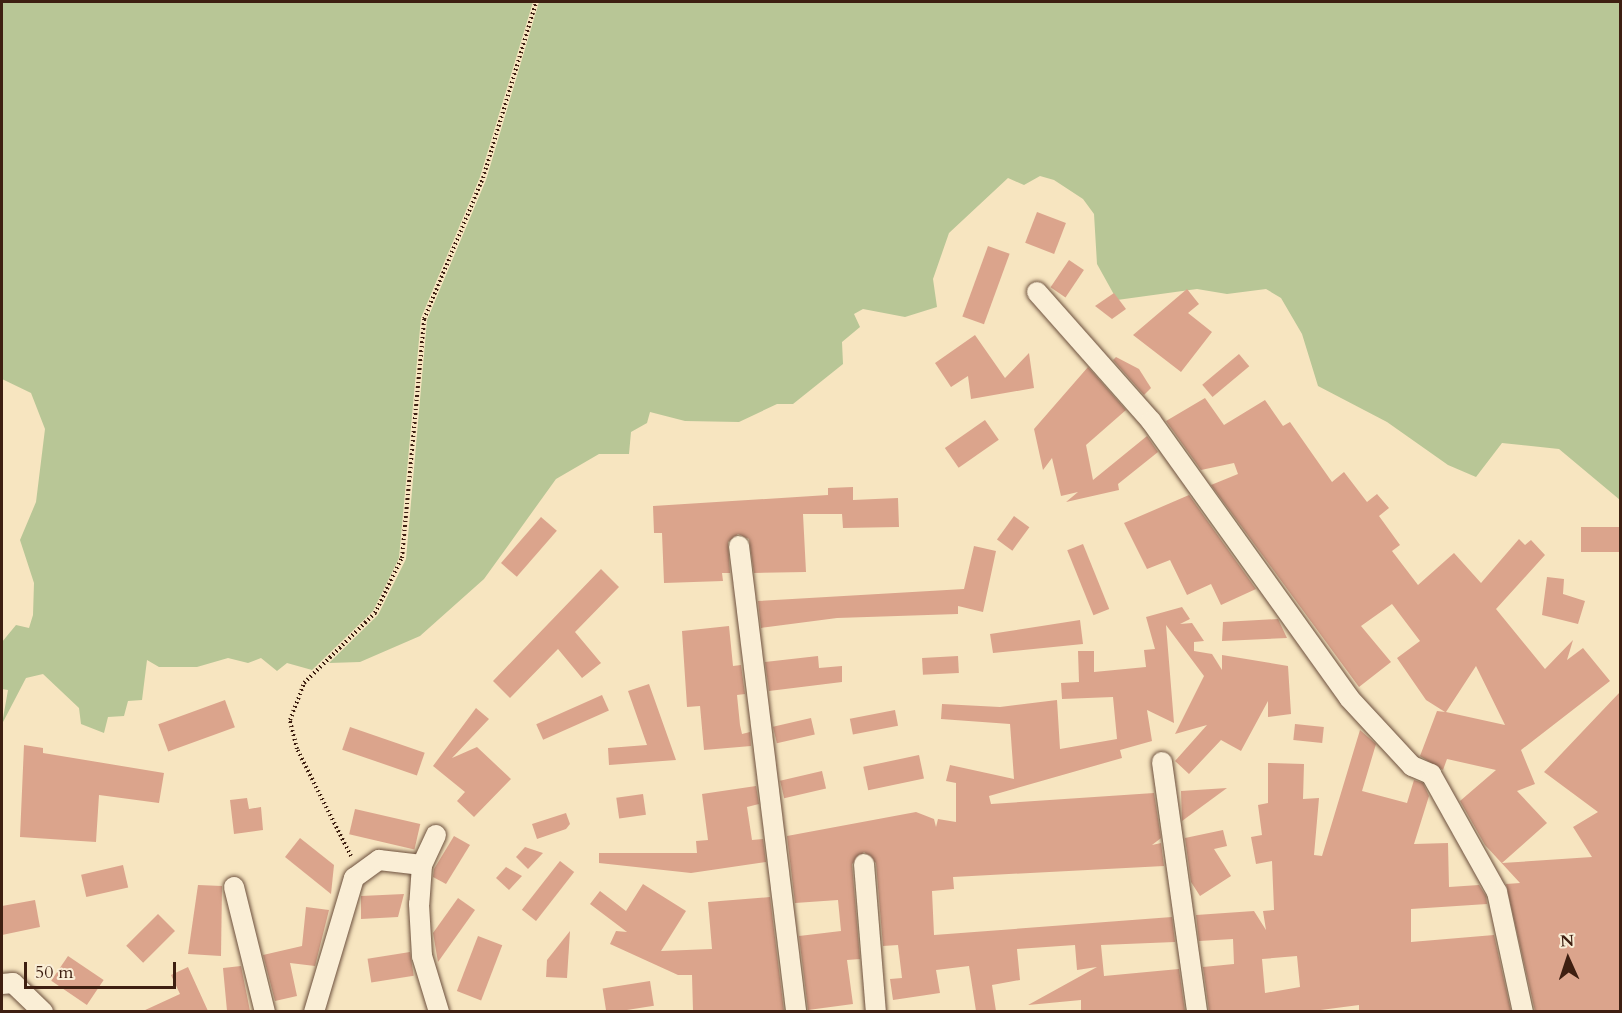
<!DOCTYPE html>
<html>
<head>
<meta charset="utf-8">
<style>
	body { margin:0 }
	#map { position:relative; width:1622px; height:1013px; overflow:hidden; background:#f7e5c0; font-family:Cardo,serif }
	div>[style] { position:absolute }
	[style*='--x'] { left:calc(var(--x)*1px); top:calc(var(--y)*1px); width:calc(var(--w)*1px); rotate:calc(var(--a)*1deg) }
	.green>* { inset:0; background:#b8c696 }
	.building>* { inset:0; background:#dba48c; transform-origin:0 0 }
	.path>* { height:4px; margin-top:-2px; transform-origin:0; background:repeating-linear-gradient(90deg,#3e1f11 0 1.5px,transparent 0 4.5px) }
	.roads { filter:drop-shadow(0 0 2px #6c503d) drop-shadow(0 0 2px #6c503d) }
	.street>* { height:20px; margin:-10px; padding:0 10px; transform-origin:10px; border-radius:10px; background:#faeed6 }
	span { translate:-50% -50%; white-space:nowrap; text-align:center; line-height:1.15; -webkit-text-stroke:6px #faeed6; paint-order:stroke }
	.frame { position:absolute; inset:0; border:3px solid #3e1f11; pointer-events:none }
	.north { position:absolute; left:1538px; top:929px; width:60px; height:60px; -webkit-text-stroke:4px #faeed6; paint-order:stroke; rotate:357deg; font-size:16px; font-weight:700; line-height:24px; text-align:center; color:#3e1f11 }
	.north::after { content:''; display:block; margin:auto; width:21px; height:27px; background:#3e1f11; clip-path:polygon(50% 0,100% 100%,50% 72%,0 100%) }
	.scale { position:absolute; left:24px; top:962px; width:152px; height:27px; box-sizing:border-box; border:3px solid #3e1f11; border-top:0; padding-left:8px; font-size:18px; line-height:21px; white-space:nowrap; color:#3e1f11; -webkit-text-stroke:4px #faeed6; paint-order:stroke }
</style>
</head>
<body>
<div id="map">
	<div class="green">
		<div style="clip-path:polygon(2px 2px,533px 2px,480px 177px,421px 318px,399px 558px,373px 611px,312px 670px,287px 663px,277px 671px,261px 658px,248px 663px,228px 658px,197px 667px,159px 667px,147px 660px,142px 700px,128px 701px,124px 716px,108px 717px,104px 733px,81px 724px,79px 708px,43px 674px,26px 678px,2px 724px,8px 690px,2px 689px,2px 642px,16px 625px,29px 628px,33px 615px,34px 583px,20px 540px,36px 502px,45px 429px,31px 393px,2px 379px)"></div>
		<div style="clip-path:polygon(539px 2px,1620px 2px,1620px 500px,1559px 449px,1502px 443px,1476px 477px,1448px 465px,1387px 422px,1318px 386px,1302px 334px,1281px 298px,1266px 289px,1227px 294px,1197px 289px,1117px 300px,1097px 264px,1094px 214px,1083px 199px,1054px 180px,1040px 176px,1024px 185px,1008px 178px,949px 233px,933px 279px,937px 307px,905px 317px,863px 309px,854px 314px,860px 327px,842px 342px,843px 364px,793px 404px,777px 404px,739px 422px,685px 421px,650px 412px,647px 423px,631px 432px,629px 454px,599px 454px,556px 479px,484px 579px,420px 636px,360px 662px,329px 663px,378px 615px,406px 559px,427px 320px,486px 180px)"></div>
	</div>
	<div class="building">
		<div style="left:1037px;top:212px;width:31px;height:33px;rotate:21deg"></div>
		<div style="left:988px;top:246px;width:23px;height:75px;rotate:20deg"></div>
		<div style="left:1069px;top:260px;width:18px;height:33px;rotate:34deg"></div>
		<div style="clip-path:polygon(1187px 289px,1199px 304px,1188px 313px,1212px 332px,1181px 372px,1133px 335px)"></div>
		<div style="clip-path:polygon(1114px 293px,1126px 309px,1112px 319px,1095px 306px)"></div>
		<div style="clip-path:polygon(975px 335px,1005px 378px,1029px 353px,1034px 388px,971px 399px,968px 376px,951px 387px,935px 363px)"></div>
		<div style="left:1239px;top:354px;width:16px;height:48px;rotate:50deg"></div>
		<div style="clip-path:polygon(1116px 357px,1139px 369px,1151px 388px,1144px 395px,1113px 360px)"></div>
		<div style="clip-path:polygon(1088px 367px,1126px 410px,1086px 445px,1093px 480px,1147px 436px,1158px 452px,1118px 484px,1119px 490px,1066px 502px,1078px 492px,1061px 496px,1052px 458px,1043px 470px,1034px 429px)"></div>
		<div style="clip-path:polygon(evenodd,1205px 398px,1224px 425px,1265px 400px,1283px 426px,1290px 422px,1332px 482px,1344px 472px,1367px 502px,1377px 494px,1389px 508px,1379px 516px,1400px 545px,1392px 551px,1418px 585px,1454px 553px,1481px 583px,1519px 539px,1525px 545px,1531px 540px,1545px 555px,1496px 609px,1545px 669px,1573px 640px,1567px 660px,1583px 648px,1610px 681px,1521px 750px,1535px 784px,1517px 791px,1547px 823px,1502px 863px,1592px 857px,1573px 827px,1598px 812px,1544px 772px,1620px 692px,1620px 1011px,1535px 1011px,1506px 884px,1520px 883px,1485px 845px,1460px 801px,1496px 770px,1447px 759px,1443px 770px,1420px 756px,1437px 711px,1445px 712px,1426px 700px,1397px 658px,1420px 641px,1392px 604px,1361px 626px,1391px 662px,1359px 687px,1211px 485px,1238px 474px,1234px 463px,1201px 470px,1166px 421px,1205px 398px,1476px 666px,1505px 725px,1446px 712px,1476px 666px)"></div>
		<div style="left:985px;top:420px;width:24px;height:49px;rotate:55deg"></div>
		<div style="clip-path:polygon(853px 487px,853px 500px,898px 498px,899px 527px,843px 528px,842px 514px,803px 514px,806px 572px,754px 573px,749px 539px,738px 534px,728px 542px,730px 573px,722px 573px,723px 581px,664px 583px,662px 533px,654px 533px,653px 506px,828px 495px,828px 488px)"></div>
		<div style="clip-path:polygon(1189px 495px,1256px 589px,1221px 605px,1211px 584px,1187px 595px,1170px 560px,1147px 569px,1124px 523px)"></div>
		<div style="left:1014px;top:516px;width:19px;height:29px;rotate:36deg"></div>
		<div style="left:541px;top:517px;width:21px;height:61px;rotate:41deg"></div>
		<div style="left:1620px;top:527px;width:25px;height:39px;rotate:90deg"></div>
		<div style="left:1083px;top:544px;width:70px;height:17px;rotate:68deg"></div>
		<div style="clip-path:polygon(974px 546px,996px 551px,983px 612px,958px 606px,958px 614px,837px 618px,761px 628px,758px 601px,964px 589px)"></div>
		<div style="clip-path:polygon(601px 569px,619px 587px,575px 632px,601px 663px,582px 678px,558px 649px,510px 698px,493px 681px)"></div>
		<div style="clip-path:polygon(1547px 577px,1564px 579px,1563px 594px,1585px 601px,1578px 624px,1542px 615px)"></div>
		<div style="clip-path:polygon(1182px 607px,1190px 619px,1180px 624px,1192px 623px,1204px 641px,1194px 642px,1194px 651px,1212px 654px,1222px 670px,1222px 655px,1288px 666px,1291px 714px,1268px 717px,1268px 701px,1241px 751px,1221px 740px,1189px 774px,1175px 761px,1207px 725px,1175px 734px,1204px 676px,1166px 625px,1174px 723px,1147px 710px,1152px 741px,1120px 750px,1122px 758px,989px 796px,991px 804px,1154px 793px,1161px 838px,1152px 845px,1161px 843px,1164px 866px,953px 877px,954px 889px,932px 891px,934px 935px,1172px 917px,1175px 942px,1101px 945px,1104px 976px,1179px 969px,1185px 1011px,1081px 1011px,1081px 1000px,1028px 1005px,1097px 967px,1077px 970px,1075px 945px,1017px 949px,1020px 980px,992px 985px,996px 1011px,976px 1011px,969px 966px,936px 970px,940px 993px,893px 1000px,890px 979px,902px 978px,898px 945px,883px 946px,876px 863px,864px 852px,852px 864px,860px 959px,847px 960px,853px 1004px,808px 1010px,799px 936px,841px 931px,838px 900px,795px 903px,787px 836px,916px 812px,934px 819px,936px 827px,938px 819px,956px 822px,956px 783px,946px 781px,950px 765px,1014px 779px,1010px 724px,941px 719px,942px 704px,1000px 707px,1057px 700px,1060px 749px,1117px 739px,1113px 697px,1062px 699px,1061px 683px,1079px 682px,1078px 651px,1094px 651px,1094px 672px,1146px 667px,1144px 650px,1155px 649px,1146px 617px)"></div>
		<div style="clip-path:polygon(1278px 619px,1287px 638px,1222px 641px,1223px 622px)"></div>
		<div style="clip-path:polygon(1080px 620px,1083px 644px,993px 653px,990px 634px)"></div>
		<div style="clip-path:polygon(729px 626px,733px 666px,741px 665px,745px 694px,737px 695px,740px 725px,742px 734px,750px 732px,751px 746px,704px 750px,700px 706px,687px 707px,682px 631px)"></div>
		<div style="clip-path:polygon(818px 656px,819px 668px,842px 666px,842px 682px,769px 691px,765px 662px)"></div>
		<div style="left:958px;top:656px;width:17px;height:36px;rotate:87deg"></div>
		<div style="clip-path:polygon(649px 684px,676px 760px,609px 765px,608px 748px,647px 745px,628px 691px)"></div>
		<div style="left:602px;top:695px;width:17px;height:72px;rotate:66deg"></div>
		<div style="left:225px;top:700px;width:29px;height:71px;rotate:70deg"></div>
		<div style="clip-path:polygon(476px 708px,489px 719px,452px 758px,477px 747px,511px 779px,474px 817px,457px 801px,465px 792px,433px 766px)"></div>
		<div style="left:895px;top:710px;width:16px;height:46px;rotate:79deg"></div>
		<div style="left:811px;top:718px;width:17px;height:39px;rotate:77deg"></div>
		<div style="left:1295px;top:724px;width:29px;height:16px;rotate:6deg"></div>
		<div style="left:350px;top:727px;width:79px;height:24px;rotate:19deg"></div>
		<div style="clip-path:polygon(evenodd,1360px 730px,1376px 744px,1362px 791px,1407px 803px,1414px 780px,1423px 783px,1429px 796px,1414px 844px,1448px 843px,1449px 887px,1479px 885px,1486px 896px,1487px 904px,1411px 909px,1411px 942px,1494px 935px,1511px 1011px,1359px 1011px,1359px 1005px,1313px 1011px,1209px 1011px,1203px 967px,1234px 964px,1233px 939px,1199px 941px,1196px 915px,1254px 911px,1266px 930px,1263px 911px,1274px 910px,1272px 861px,1256px 864px,1251px 837px,1262px 835px,1258px 805px,1268px 803px,1268px 763px,1304px 764px,1303px 799px,1319px 798px,1314px 855px,1322px 856px,1360px 730px,1297px 956px,1300px 987px,1265px 993px,1262px 959px,1297px 956px)"></div>
		<div style="clip-path:polygon(24px 745px,43px 748px,43px 753px,164px 773px,159px 803px,99px 795px,96px 842px,20px 837px)"></div>
		<div style="left:919px;top:755px;width:24px;height:57px;rotate:78deg"></div>
		<div style="left:822px;top:771px;width:18px;height:43px;rotate:77deg"></div>
		<div style="clip-path:polygon(756px 786px,759px 804px,747px 807px,752px 840px,763px 839px,766px 862px,691px 873px,599px 863px,599px 853px,697px 853px,696px 841px,708px 840px,702px 794px)"></div>
		<div style="clip-path:polygon(1227px 788px,1182px 821px,1181px 791px)"></div>
		<div style="left:643px;top:794px;width:21px;height:27px;rotate:82deg"></div>
		<div style="clip-path:polygon(247px 798px,249px 809px,261px 807px,263px 830px,234px 834px,230px 800px)"></div>
		<div style="left:355px;top:809px;width:67px;height:26px;rotate:13deg"></div>
		<div style="clip-path:polygon(566px 813px,570px 824px,566px 829px,537px 839px,532px 824px)"></div>
		<div style="clip-path:polygon(1223px 830px,1227px 846px,1214px 849px,1231px 876px,1200px 896px,1191px 882px,1185px 838px)"></div>
		<div style="clip-path:polygon(454px 836px,470px 845px,446px 884px,433px 877px,434px 869px)"></div>
		<div style="clip-path:polygon(300px 838px,334px 865px,331px 894px,285px 857px)"></div>
		<div style="clip-path:polygon(525px 847px,543px 853px,528px 869px,516px 857px)"></div>
		<div style="left:560px;top:861px;width:18px;height:62px;rotate:38deg"></div>
		<div style="left:123px;top:865px;width:23px;height:43px;rotate:77deg"></div>
		<div style="clip-path:polygon(506px 867px,522px 876px,509px 890px,496px 878px)"></div>
		<div style="clip-path:polygon(643px 884px,686px 911px,661px 951px,712px 949px,708px 902px,770px 897px,784px 1011px,693px 1011px,692px 975px,678px 975px,610px 944px,616px 931px,627px 932px,590px 904px,600px 891px,626px 911px)"></div>
		<div style="clip-path:polygon(198px 885px,222px 886px,221px 956px,188px 954px)"></div>
		<div style="clip-path:polygon(404px 894px,398px 917px,361px 919px,361px 896px)"></div>
		<div style="clip-path:polygon(458px 898px,475px 910px,438px 962px,433px 933px)"></div>
		<div style="clip-path:polygon(35px 900px,40px 927px,2px 935px,2px 906px)"></div>
		<div style="clip-path:polygon(306px 907px,329px 910px,315px 966px,290px 963px,297px 996px,275px 1001px,263px 955px,302px 946px)"></div>
		<div style="left:158px;top:914px;width:24px;height:45px;rotate:45deg"></div>
		<div style="clip-path:polygon(570px 931px,567px 978px,546px 977px,547px 960px)"></div>
		<div style="left:478px;top:936px;width:26px;height:59px;rotate:21deg"></div>
		<div style="left:410px;top:952px;width:24px;height:43px;rotate:81deg"></div>
		<div style="left:68px;top:956px;width:43px;height:30px;rotate:34deg"></div>
		<div style="clip-path:polygon(241px 966px,250px 1011px,227px 1011px,223px 968px)"></div>
		<div style="clip-path:polygon(188px 967px,208px 1011px,143px 1011px,180px 994px,171px 975px)"></div>
		<div style="left:650px;top:981px;width:25px;height:48px;rotate:81deg"></div>
	</div>
	<div class="path">
		<div style="--x:351;--y:856;--w:120;--a:-116.8"></div>
		<div style="--x:297;--y:749;--w:30;--a:-104"></div>
		<div style="--x:290;--y:720;--w:40;--a:-69"></div>
		<div style="--x:304;--y:683;--w:100;--a:-44.6"></div>
		<div style="--x:375;--y:613;--w:61;--a:-63.9"></div>
		<div style="--x:402;--y:558;--w:240;--a:-84.7"></div>
		<div style="--x:424;--y:319;--w:153;--a:-67.3"></div>
		<div style="--x:483;--y:178;--w:184;--a:-73.2"></div>
	</div>
	<div class="roads">
		<div class="street">
			<div style="--x:1037;--y:292;--w:172;--a:48.5"></div>
			<div style="--x:1151;--y:421;--w:340;--a:54.4"></div>
			<div style="--x:1349;--y:698;--w:93;--a:47.2"></div>
			<div style="--x:1412;--y:766;--w:21;--a:23"></div>
			<div style="--x:1431;--y:774;--w:135;--a:60.8"></div>
			<div style="--x:1497;--y:892;--w:123;--a:77.8"></div>
			<div style="--x:739;--y:546;--w:469;--a:83"></div>
			<div style="--x:1162;--y:762;--w:252;--a:82"></div>
			<div style="--x:436;--y:835;--w:33;--a:115"></div>
			<div style="--x:422;--y:865;--w:39;--a:94"></div>
			<div style="--x:419;--y:904;--w:52;--a:86.7"></div>
			<div style="--x:422;--y:956;--w:59;--a:73.1"></div>
			<div style="--x:864;--y:864;--w:148;--a:85.4"></div>
			<div style="--x:234;--y:887;--w:129;--a:76.1"></div>
			<div style="--x:2;--y:984;--w:11;--a:-5"></div>
			<div style="--x:13;--y:983;--w:42;--a:44"></div>
			<div style="--x:314;--y:1012;--w:140;--a:-73.4"></div>
			<div style="--x:354;--y:878;--w:31;--a:-36"></div>
			<div style="--x:379;--y:860;--w:43;--a:6.6"></div>
		</div>
	</div>
	<div class="frame"></div>
	<div class="north">N</div>
	<div class="scale">50 m</div>
</div>
</body>
</html>
